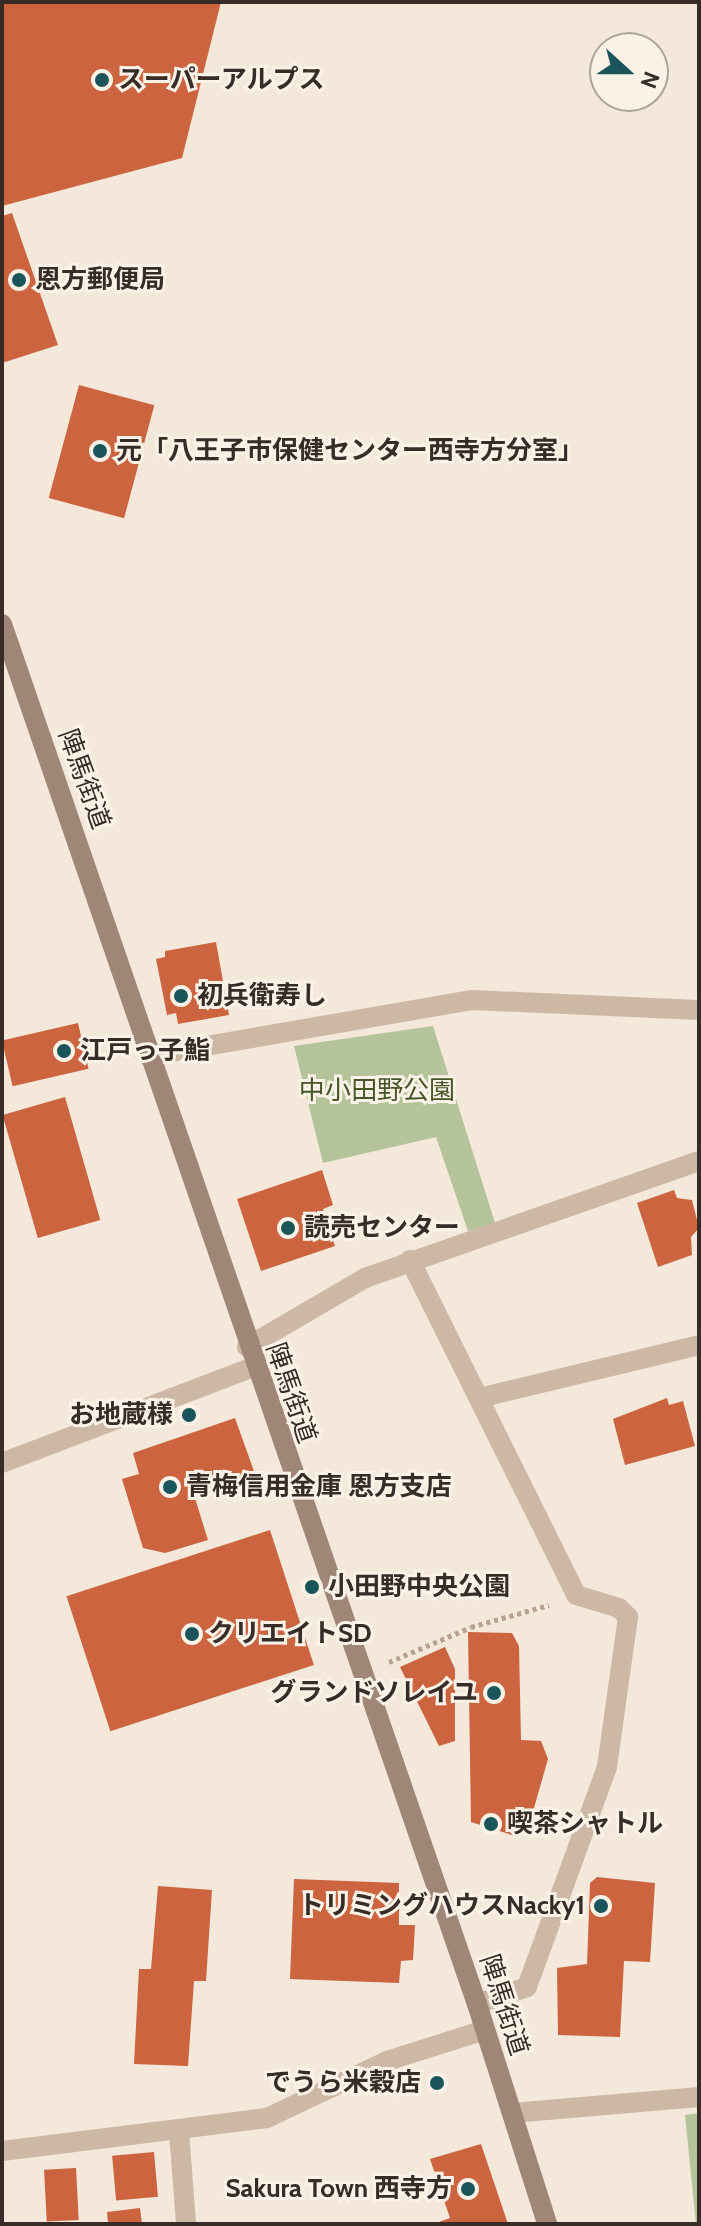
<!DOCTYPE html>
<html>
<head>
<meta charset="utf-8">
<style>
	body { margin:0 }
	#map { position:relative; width:701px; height:2226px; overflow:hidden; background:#f3e8da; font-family:Cabin,"Noto Sans JP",sans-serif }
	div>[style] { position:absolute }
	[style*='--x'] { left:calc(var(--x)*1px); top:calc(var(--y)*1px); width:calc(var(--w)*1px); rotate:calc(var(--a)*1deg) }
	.green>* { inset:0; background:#b4c399 }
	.building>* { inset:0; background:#cc643f; transform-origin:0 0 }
	.path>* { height:5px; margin-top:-2.5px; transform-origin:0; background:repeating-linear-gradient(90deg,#b8a28f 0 4px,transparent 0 8px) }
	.street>* { height:20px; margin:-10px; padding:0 10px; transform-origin:10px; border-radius:10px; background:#ccb8a5 }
	.secondary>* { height:20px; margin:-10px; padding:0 10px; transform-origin:10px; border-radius:10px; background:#9f8677 }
	.dots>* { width:22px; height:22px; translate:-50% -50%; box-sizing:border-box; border:4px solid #faf2e7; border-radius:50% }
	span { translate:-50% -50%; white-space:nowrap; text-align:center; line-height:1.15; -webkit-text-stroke:6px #faf2e7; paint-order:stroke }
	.poi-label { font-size:26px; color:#372c27; font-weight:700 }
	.left { translate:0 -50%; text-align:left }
	.right { translate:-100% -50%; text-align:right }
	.street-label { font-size:26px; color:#372c27 }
	.park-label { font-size:26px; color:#455729 }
	.frame { position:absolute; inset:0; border:4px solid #372c27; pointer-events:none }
	.north { position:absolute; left:589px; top:32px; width:80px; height:80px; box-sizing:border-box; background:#faf2e7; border:2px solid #aca39a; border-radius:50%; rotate:111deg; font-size:22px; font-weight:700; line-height:32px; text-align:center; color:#372c27 }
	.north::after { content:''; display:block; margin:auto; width:28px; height:36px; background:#1a555b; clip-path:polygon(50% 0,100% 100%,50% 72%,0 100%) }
</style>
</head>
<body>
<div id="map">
	<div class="green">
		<div style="clip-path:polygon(433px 1026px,496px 1226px,468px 1231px,436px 1137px,323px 1163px,294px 1046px)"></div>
		<div style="clip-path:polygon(699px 2113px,699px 2224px,696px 2224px,685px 2115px)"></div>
	</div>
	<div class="building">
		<div style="clip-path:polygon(2px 2px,221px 2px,182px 158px,2px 206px)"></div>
		<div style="clip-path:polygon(12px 213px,58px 345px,2px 363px,2px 216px)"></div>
		<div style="left:79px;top:385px;width:78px;height:117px;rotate:15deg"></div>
		<div style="clip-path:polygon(216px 942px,229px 1015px,178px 1024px,176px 1013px,167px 1015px,156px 959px,165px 957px,165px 951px)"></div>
		<div style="left:78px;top:1023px;width:47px;height:78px;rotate:77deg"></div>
		<div style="left:65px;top:1097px;width:128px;height:65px;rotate:74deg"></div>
		<div style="clip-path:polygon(322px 1170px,333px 1205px,323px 1209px,335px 1246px,261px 1271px,237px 1199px)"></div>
		<div style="clip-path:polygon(674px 1190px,677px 1198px,692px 1200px,699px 1228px,691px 1237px,692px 1255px,658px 1267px,637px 1203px)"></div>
		<div style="clip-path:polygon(667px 1398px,669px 1405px,683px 1401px,695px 1446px,625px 1465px,613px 1419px)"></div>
		<div style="clip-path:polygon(235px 1418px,255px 1474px,194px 1495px,208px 1540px,165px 1553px,143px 1548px,122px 1479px,139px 1474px,133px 1453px)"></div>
		<div style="left:270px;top:1530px;width:142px;height:214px;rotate:72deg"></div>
		<div style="clip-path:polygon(468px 1632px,512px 1633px,519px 1646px,521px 1740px,541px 1741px,548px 1759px,530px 1822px,512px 1835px,471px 1822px)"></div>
		<div style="clip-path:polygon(445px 1647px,455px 1669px,455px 1741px,439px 1746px,400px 1667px)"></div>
		<div style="clip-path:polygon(597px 1877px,655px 1883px,650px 1962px,624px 1961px,620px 2037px,558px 2035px,557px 1968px,587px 1964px,590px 1883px)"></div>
		<div style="clip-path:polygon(294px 1879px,399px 1883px,399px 1925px,415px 1925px,413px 1960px,401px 1961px,399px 1983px,290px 1979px)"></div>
		<div style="clip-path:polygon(158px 1886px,212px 1890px,206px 1981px,194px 1981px,188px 2066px,134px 2064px,139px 1969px,151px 1969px)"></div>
		<div style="clip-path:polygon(481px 2144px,508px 2224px,433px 2224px,450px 2218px,430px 2159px)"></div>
		<div style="left:154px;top:2152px;width:45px;height:42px;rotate:85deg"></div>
		<div style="left:76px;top:2168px;width:52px;height:32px;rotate:87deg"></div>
		<div style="clip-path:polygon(140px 2208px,142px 2224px,108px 2224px,107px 2212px)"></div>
	</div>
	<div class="path">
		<div style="--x:389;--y:1662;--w:89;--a:-23.1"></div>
		<div style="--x:471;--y:1627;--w:81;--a:-15.8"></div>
	</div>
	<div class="street">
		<div style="--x:148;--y:1056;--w:328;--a:-9.8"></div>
		<div style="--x:471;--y:1000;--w:228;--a:2.5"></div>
		<div style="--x:410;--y:1260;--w:374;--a:63.6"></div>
		<div style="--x:576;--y:1595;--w:45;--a:16.8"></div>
		<div style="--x:619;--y:1608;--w:13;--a:45"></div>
		<div style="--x:628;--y:1617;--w:151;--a:98"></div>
		<div style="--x:607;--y:1767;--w:234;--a:110"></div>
		<div style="--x:527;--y:1987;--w:53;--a:161.2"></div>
		<div style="--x:247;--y:1347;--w:137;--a:-30.3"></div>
		<div style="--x:365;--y:1278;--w:354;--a:-19.3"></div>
		<div style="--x:479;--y:1398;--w:226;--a:-13.5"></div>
		<div style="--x:2;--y:1463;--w:270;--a:-20.9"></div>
		<div style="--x:512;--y:2113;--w:188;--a:-4.9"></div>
		<div style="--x:179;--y:2132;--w:92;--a:85.6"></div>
		<div style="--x:2;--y:2151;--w:267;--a:-7.1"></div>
		<div style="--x:267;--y:2118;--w:133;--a:-25.4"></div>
		<div style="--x:387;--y:2061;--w:103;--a:-17.6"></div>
	</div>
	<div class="secondary">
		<div style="--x:2;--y:624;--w:1459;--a:71.01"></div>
		<div style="--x:477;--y:2004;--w:231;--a:72.3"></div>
	</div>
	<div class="dots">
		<div style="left:102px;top:80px;background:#1a555b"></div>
		<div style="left:19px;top:280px;background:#1a555b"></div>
		<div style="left:100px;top:451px;background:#1a555b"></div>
		<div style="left:181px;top:996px;background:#1a555b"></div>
		<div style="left:64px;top:1051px;background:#1a555b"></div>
		<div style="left:288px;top:1228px;background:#1a555b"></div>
		<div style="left:189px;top:1415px;background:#1a555b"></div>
		<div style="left:170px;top:1487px;background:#1a555b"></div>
		<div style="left:312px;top:1587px;background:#1a555b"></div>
		<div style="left:192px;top:1634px;background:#1a555b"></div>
		<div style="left:494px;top:1693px;background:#1a555b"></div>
		<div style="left:491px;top:1824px;background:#1a555b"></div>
		<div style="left:601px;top:1906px;background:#1a555b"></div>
		<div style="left:437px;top:2083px;background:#1a555b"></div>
		<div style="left:468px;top:2189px;background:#1a555b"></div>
	</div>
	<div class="poi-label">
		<span class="left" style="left:118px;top:80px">スーパーアルプス</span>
		<span class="left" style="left:35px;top:280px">恩方郵便局</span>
		<span class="left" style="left:116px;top:451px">元「八王子市保健センター西寺方分室」</span>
		<span class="left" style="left:197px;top:996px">初兵衛寿し</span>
		<span class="left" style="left:80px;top:1051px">江戸っ子鮨</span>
		<span class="left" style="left:304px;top:1228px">読売センター</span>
		<span class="right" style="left:173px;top:1415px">お地蔵様</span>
		<span class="left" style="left:186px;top:1487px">青梅信用金庫 恩方支店</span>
		<span class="left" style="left:328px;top:1587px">小田野中央公園</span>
		<span class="left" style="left:208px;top:1634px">クリエイトSD</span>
		<span class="right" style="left:478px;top:1693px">グランドソレイユ</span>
		<span class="left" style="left:507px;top:1824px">喫茶シャトル</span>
		<span class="right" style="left:585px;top:1906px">トリミングハウスNacky1</span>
		<span class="right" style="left:421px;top:2083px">でうら米穀店</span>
		<span class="right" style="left:452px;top:2189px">Sakura Town 西寺方</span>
	</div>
	<div class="street-label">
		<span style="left:84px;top:779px;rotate:70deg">陣馬街道</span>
		<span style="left:291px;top:1393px;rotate:71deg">陣馬街道</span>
		<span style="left:504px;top:2005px;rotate:72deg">陣馬街道</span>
	</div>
	<div class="park-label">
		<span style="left:377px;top:1091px">中小田野公園</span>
	</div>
	<div class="frame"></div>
	<div class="north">N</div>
</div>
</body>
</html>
